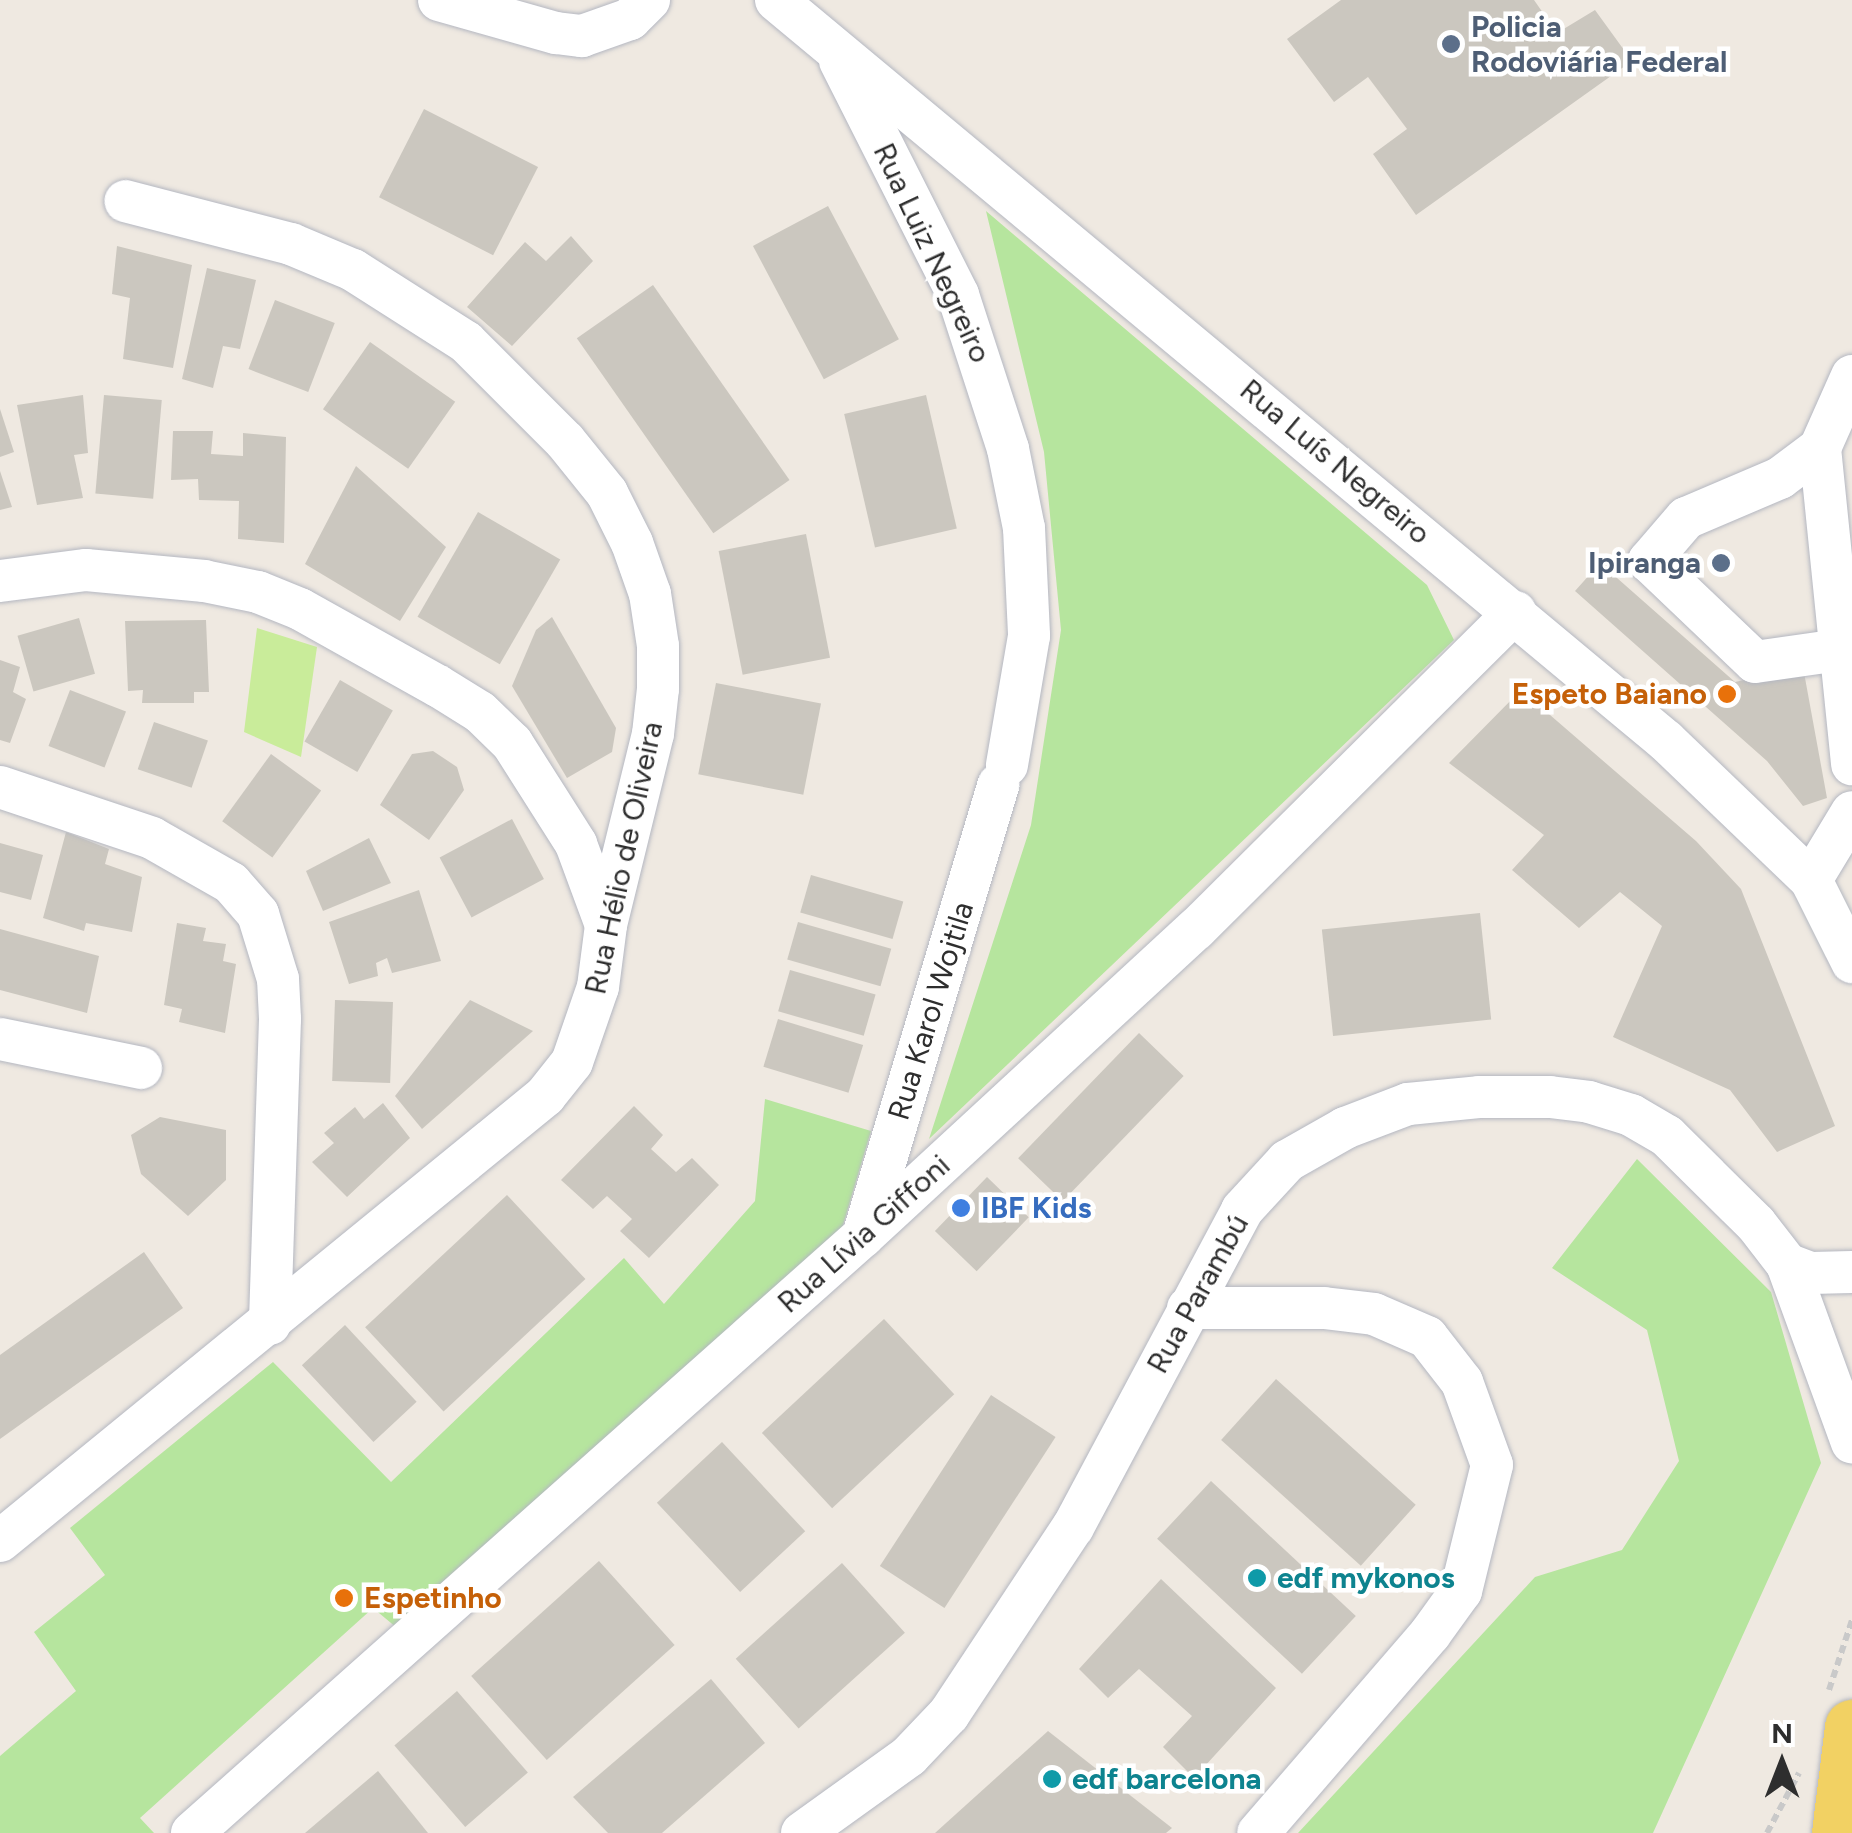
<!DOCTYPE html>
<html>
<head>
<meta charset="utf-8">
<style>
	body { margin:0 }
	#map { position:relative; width:1852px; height:1833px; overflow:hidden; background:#efe9e1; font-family:Figtree,sans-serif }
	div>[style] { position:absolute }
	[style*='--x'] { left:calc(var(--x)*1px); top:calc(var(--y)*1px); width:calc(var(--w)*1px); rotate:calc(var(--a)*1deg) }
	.green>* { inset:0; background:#b6e59e }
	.pitch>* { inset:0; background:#c9ec9a }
	.building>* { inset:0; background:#cbc7bf; transform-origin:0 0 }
	.path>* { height:6px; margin-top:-3px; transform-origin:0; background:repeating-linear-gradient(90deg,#c9c9c9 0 8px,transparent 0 13px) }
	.roads { filter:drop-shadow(0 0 2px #b4b7c1) drop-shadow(0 0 2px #b4b7c1) }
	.minor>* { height:42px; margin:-21px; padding:0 21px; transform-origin:21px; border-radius:21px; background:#fff }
	.major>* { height:55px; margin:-27.5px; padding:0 27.5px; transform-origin:27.5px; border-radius:27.5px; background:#f2d163 }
	.dots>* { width:28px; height:28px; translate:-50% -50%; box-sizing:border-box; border:5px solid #fff; border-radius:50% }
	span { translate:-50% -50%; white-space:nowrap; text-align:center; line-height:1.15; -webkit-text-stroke:9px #fff; paint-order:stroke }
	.service-label { font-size:30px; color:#4e5e75; font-weight:700 }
	.left { translate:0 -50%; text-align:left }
	.right { translate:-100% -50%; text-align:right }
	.street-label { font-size:30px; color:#2e2e2e }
	.food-label { font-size:30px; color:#c56008; font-weight:700 }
	.shop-label { font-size:30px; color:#366cbe; font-weight:700 }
	.culture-label { font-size:30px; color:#0d838f; font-weight:700 }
	.north { position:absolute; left:1732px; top:1713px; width:100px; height:100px; -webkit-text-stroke:8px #fff; paint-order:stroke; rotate:0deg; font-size:28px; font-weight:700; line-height:40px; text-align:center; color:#2e2e2e }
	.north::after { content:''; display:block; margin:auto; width:35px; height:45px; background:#2e2e2e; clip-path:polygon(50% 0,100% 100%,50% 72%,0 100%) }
</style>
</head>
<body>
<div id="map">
	<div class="green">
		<div style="clip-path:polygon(986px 211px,1427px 585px,1454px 640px,929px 1139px,1031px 825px,1061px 630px,1044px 452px)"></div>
		<div style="clip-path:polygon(765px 1099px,871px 1131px,838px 1242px,397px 1628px,373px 1608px,140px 1818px,154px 1833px,0 1833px,0 1756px,76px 1691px,34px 1632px,105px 1575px,70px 1528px,273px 1362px,391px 1482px,624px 1258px,664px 1304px,755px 1201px)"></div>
		<div style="clip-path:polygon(1637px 1159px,1771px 1292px,1821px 1463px,1653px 1833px,1298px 1833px,1535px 1577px,1622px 1550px,1679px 1461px,1647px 1330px,1552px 1268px)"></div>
	</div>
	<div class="pitch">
		<div style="clip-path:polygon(257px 628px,317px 647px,301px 757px,244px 732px)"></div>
	</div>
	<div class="building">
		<div style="clip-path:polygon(1341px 0,1534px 0,1557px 33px,1595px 10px,1632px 61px,1416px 215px,1373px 154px,1407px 129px,1368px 77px,1334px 102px,1287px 39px)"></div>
		<div style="left:424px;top:109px;width:128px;height:99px;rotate:27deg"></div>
		<div style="left:828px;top:206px;width:151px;height:85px;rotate:62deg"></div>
		<div style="clip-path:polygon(571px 236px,593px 261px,512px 346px,467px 307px,525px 242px,546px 261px)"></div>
		<div style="clip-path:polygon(117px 246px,192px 265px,173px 368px,123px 359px,130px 298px,112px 294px)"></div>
		<div style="clip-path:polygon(207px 268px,256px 280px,240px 349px,223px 346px,213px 388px,182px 379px)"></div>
		<div style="left:653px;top:285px;width:238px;height:93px;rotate:55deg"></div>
		<div style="left:275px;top:300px;width:64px;height:74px;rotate:21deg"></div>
		<div style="left:370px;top:342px;width:104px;height:82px;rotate:35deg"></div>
		<div style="clip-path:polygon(83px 395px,88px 453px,74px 455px,83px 498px,37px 505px,17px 405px)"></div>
		<div style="left:104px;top:395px;width:58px;height:99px;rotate:5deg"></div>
		<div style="left:926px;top:395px;width:137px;height:84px;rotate:77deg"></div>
		<div style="clip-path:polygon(0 409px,14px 452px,0 457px)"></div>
		<div style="clip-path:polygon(173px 431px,213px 431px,211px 454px,243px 456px,243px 433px,286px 437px,284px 543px,238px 539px,239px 501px,199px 500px,198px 479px,171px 480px)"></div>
		<div style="clip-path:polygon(356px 466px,446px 547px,400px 621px,305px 564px)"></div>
		<div style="clip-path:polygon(0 471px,12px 507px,0 510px)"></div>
		<div style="left:478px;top:512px;width:95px;height:121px;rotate:30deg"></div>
		<div style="left:806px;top:534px;width:126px;height:89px;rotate:79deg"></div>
		<div style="clip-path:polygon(1600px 563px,1735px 682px,1803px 667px,1827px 798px,1803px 806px,1767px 761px,1575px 591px)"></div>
		<div style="clip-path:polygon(552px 617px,616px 728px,612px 752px,567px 778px,512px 686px,536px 630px)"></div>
		<div style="left:79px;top:618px;width:58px;height:64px;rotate:74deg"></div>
		<div style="clip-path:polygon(206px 620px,209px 692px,194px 692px,194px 703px,142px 703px,143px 690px,128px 691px,125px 621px)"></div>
		<div style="clip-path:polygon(0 660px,20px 667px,13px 692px,26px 699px,10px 743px,0 740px)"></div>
		<div style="left:340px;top:680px;width:61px;height:71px;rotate:30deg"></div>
		<div style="left:716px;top:683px;width:107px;height:93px;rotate:11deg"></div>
		<div style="left:70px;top:690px;width:60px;height:60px;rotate:21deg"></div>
		<div style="clip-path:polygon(1521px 690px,1696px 841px,1741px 889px,1835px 1126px,1777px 1152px,1730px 1090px,1613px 1037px,1662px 926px,1620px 892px,1579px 928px,1512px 870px,1544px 835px,1449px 763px)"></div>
		<div style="left:154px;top:722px;width:57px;height:50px;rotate:19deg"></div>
		<div style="clip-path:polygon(433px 751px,457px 767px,464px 790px,429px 840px,380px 805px,412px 754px)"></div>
		<div style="left:271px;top:754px;width:62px;height:83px;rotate:36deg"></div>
		<div style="left:512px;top:819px;width:68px;height:82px;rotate:62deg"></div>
		<div style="clip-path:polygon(66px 832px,109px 849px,105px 864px,142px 877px,132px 932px,86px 923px,84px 931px,43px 918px)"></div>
		<div style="clip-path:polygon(369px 838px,391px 883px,323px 911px,306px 871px)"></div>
		<div style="clip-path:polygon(0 843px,43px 855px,31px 900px,0 892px)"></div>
		<div style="left:811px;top:875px;width:96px;height:39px;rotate:16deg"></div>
		<div style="clip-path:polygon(419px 890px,441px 961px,392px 973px,387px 958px,376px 963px,378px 976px,349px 984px,329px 922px)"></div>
		<div style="left:1480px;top:913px;width:107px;height:159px;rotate:84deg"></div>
		<div style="left:798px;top:922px;width:97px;height:39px;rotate:16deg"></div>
		<div style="clip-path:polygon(177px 923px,206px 928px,203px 941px,226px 944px,223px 961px,236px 964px,225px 1033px,179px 1022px,182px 1009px,164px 1005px)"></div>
		<div style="clip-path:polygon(0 929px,99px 956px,87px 1013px,0 990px)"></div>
		<div style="left:790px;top:970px;width:89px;height:43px;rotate:16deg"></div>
		<div style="left:335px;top:1000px;width:58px;height:81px;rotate:2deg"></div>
		<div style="clip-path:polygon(470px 1000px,533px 1031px,422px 1129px,395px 1096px)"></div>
		<div style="left:778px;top:1019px;width:89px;height:50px;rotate:17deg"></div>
		<div style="left:1139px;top:1033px;width:62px;height:174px;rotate:44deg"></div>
		<div style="clip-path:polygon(383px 1103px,410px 1138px,347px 1197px,312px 1162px,334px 1143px,324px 1133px,355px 1107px,364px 1119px)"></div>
		<div style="clip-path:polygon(634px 1106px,663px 1135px,651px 1149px,676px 1172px,692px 1158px,719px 1185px,649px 1258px,620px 1231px,632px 1219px,607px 1196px,593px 1209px,561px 1180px)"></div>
		<div style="clip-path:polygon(160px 1117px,226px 1130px,226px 1180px,188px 1216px,141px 1174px,131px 1135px)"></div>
		<div style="left:987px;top:1177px;width:58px;height:75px;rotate:44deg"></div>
		<div style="left:507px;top:1195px;width:115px;height:194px;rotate:47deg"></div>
		<div style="clip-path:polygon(144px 1252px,183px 1308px,0 1439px,0 1355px)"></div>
		<div style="left:884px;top:1319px;width:103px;height:167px;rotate:47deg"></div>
		<div style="left:345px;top:1325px;width:105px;height:59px;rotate:47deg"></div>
		<div style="left:1276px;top:1379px;width:188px;height:82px;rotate:42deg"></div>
		<div style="left:991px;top:1395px;width:77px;height:204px;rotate:33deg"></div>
		<div style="left:722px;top:1442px;width:122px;height:89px;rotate:47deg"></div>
		<div style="left:1211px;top:1481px;width:198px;height:79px;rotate:43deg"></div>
		<div style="left:599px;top:1561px;width:113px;height:172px;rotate:48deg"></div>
		<div style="left:842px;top:1563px;width:94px;height:143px;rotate:48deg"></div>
		<div style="clip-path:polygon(1161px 1579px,1276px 1688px,1194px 1778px,1163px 1747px,1192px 1716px,1139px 1669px,1108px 1698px,1079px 1669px)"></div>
		<div style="clip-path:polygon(711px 1679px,765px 1743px,662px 1833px,608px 1833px,573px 1797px)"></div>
		<div style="left:457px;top:1691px;width:108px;height:83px;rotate:49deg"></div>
		<div style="clip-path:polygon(1048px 1731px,1172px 1828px,1166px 1833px,935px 1833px)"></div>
		<div style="clip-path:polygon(378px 1771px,428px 1833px,305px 1833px)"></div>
	</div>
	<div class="path">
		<div style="--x:1829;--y:1690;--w:74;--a:-71.8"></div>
		<div style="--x:1767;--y:1833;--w:68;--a:-61.9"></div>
	</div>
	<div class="roads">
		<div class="minor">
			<div style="--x:439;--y:0;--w:122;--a:15.8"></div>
			<div style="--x:556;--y:33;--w:26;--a:7"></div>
			<div style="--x:582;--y:36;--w:51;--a:-19.5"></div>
			<div style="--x:630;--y:19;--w:27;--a:-45"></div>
			<div style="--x:776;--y:0;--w:1158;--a:39.78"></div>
			<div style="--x:1666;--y:741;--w:201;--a:43.8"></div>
			<div style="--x:1811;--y:880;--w:92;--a:63.4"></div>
			<div style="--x:840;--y:61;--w:262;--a:63.2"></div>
			<div style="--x:958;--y:295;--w:162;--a:72"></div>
			<div style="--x:1008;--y:449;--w:81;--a:78.6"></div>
			<div style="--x:1024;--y:528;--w:108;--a:87.3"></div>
			<div style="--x:1029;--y:636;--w:131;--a:99.7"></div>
			<div style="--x:1852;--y:376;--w:79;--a:114"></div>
			<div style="--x:1820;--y:448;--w:318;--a:84.2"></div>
			<div style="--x:1820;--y:448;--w:50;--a:143.1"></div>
			<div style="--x:1780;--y:478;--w:102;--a:156.9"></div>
			<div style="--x:1686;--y:518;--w:57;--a:130.7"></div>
			<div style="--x:1649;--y:561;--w:146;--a:43.6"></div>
			<div style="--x:1755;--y:662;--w:85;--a:-8.1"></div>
			<div style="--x:0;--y:581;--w:87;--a:-7.3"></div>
			<div style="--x:86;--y:570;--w:119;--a:5.3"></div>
			<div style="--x:204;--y:581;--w:55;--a:11.5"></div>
			<div style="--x:258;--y:592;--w:45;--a:22"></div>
			<div style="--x:300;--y:609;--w:158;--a:29.2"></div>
			<div style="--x:438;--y:686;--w:49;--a:31.8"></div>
			<div style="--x:480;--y:712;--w:45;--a:44.1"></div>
			<div style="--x:512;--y:743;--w:120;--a:57.6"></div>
			<div style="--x:576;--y:844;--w:86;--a:69.7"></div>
			<div style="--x:0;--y:787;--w:160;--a:18.5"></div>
			<div style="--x:152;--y:838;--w:91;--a:29.7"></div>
			<div style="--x:231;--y:883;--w:41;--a:48.9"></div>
			<div style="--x:258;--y:914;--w:68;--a:72.9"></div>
			<div style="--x:278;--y:979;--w:40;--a:87.1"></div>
			<div style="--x:280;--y:1019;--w:305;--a:91.9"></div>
			<div style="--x:1811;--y:880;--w:79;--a:-58.9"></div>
			<div style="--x:0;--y:1039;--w:144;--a:11.6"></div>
			<div style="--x:863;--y:1236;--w:471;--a:-73.3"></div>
			<div style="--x:1787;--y:1264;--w:26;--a:21"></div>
			<div style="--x:1811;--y:1273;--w:41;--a:-1.4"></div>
			<div style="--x:1188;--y:1308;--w:136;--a:0"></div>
			<div style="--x:1324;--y:1308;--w:50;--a:6.8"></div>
			<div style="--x:1374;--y:1314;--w:58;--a:23.5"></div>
			<div style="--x:1427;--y:1337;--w:57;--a:52.1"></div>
			<div style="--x:1462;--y:1382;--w:88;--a:70.1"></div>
			<div style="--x:1492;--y:1465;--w:130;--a:103.8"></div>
			<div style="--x:1461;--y:1591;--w:53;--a:125.8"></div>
			<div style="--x:1430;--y:1634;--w:263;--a:130.8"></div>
			<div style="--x:0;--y:1541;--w:704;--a:-39.23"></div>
			<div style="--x:545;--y:1096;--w:43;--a:-51.5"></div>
			<div style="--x:572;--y:1062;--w:79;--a:-70.9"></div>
			<div style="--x:598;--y:987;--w:63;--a:-82.6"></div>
			<div style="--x:606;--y:925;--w:197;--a:-76.2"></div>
			<div style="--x:653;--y:734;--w:45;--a:-83.7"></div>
			<div style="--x:658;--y:689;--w:43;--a:-90"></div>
			<div style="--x:658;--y:646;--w:53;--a:-98.7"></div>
			<div style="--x:650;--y:594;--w:54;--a:-109.4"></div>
			<div style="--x:632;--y:543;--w:56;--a:-116.6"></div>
			<div style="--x:607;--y:493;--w:67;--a:-128.9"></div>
			<div style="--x:565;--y:441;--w:140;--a:-135"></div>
			<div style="--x:466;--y:342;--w:134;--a:-147.5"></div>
			<div style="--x:353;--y:270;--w:67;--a:-157.2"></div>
			<div style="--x:291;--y:244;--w:171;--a:-165.5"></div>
			<div style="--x:192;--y:1833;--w:898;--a:-41.66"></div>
			<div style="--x:863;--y:1236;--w:453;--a:-42.7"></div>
			<div style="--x:1196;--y:929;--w:450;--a:-44.8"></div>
			<div style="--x:802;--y:1833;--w:132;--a:-35.7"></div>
			<div style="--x:909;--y:1756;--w:58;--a:-46.4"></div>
			<div style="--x:949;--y:1714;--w:224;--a:-56.5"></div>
			<div style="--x:1073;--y:1527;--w:359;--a:-61.9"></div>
			<div style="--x:1242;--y:1210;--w:67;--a:-47.4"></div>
			<div style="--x:1287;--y:1161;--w:67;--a:-29.6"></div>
			<div style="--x:1345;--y:1128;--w:67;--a:-20.9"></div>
			<div style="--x:1408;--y:1104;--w:71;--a:-5.6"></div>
			<div style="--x:1479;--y:1097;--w:71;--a:0"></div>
			<div style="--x:1550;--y:1097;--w:39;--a:7"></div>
			<div style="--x:1589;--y:1102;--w:44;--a:17.2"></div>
			<div style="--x:1631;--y:1115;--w:42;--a:30.3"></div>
			<div style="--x:1667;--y:1136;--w:125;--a:44.7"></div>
			<div style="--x:1756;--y:1224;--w:51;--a:52.2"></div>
			<div style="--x:1787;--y:1264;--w:190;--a:70"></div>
		</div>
		<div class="major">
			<div style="--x:1839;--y:1833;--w:107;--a:-83"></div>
		</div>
	</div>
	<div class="dots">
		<div style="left:1451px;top:44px;background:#5c6f8a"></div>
		<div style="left:1721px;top:563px;background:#5c6f8a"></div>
		<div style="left:1727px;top:694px;background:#e8710a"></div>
		<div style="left:961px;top:1208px;background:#3f7fe0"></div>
		<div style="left:1257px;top:1578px;background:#0f9aa8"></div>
		<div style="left:344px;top:1598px;background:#e8710a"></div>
		<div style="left:1052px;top:1779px;background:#0f9aa8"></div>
	</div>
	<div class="service-label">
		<span class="left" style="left:1471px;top:44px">Policia<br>Rodoviária Federal</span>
		<span class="right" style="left:1701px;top:563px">Ipiranga</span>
	</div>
	<div class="street-label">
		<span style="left:932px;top:253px;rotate:65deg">Rua Luiz Negreiro</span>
		<span style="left:1335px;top:462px;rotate:40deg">Rua Luís Negreiro</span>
		<span style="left:624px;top:858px;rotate:-78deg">Rua Hélio de Oliveira</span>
		<span style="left:931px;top:1011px;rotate:-73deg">Rua Karol Wojtila</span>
		<span style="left:864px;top:1234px;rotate:-42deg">Rua Lívia Giffoni</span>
		<span style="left:1198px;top:1294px;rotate:-61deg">Rua Parambú</span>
	</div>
	<div class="food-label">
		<span class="right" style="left:1707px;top:694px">Espeto Baiano</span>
		<span class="left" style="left:364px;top:1598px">Espetinho</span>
	</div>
	<div class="shop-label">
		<span class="left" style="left:981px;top:1208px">IBF Kids</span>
	</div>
	<div class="culture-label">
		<span class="left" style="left:1277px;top:1578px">edf mykonos</span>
		<span class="left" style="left:1072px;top:1779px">edf barcelona</span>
	</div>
	<div class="north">N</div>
</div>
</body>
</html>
